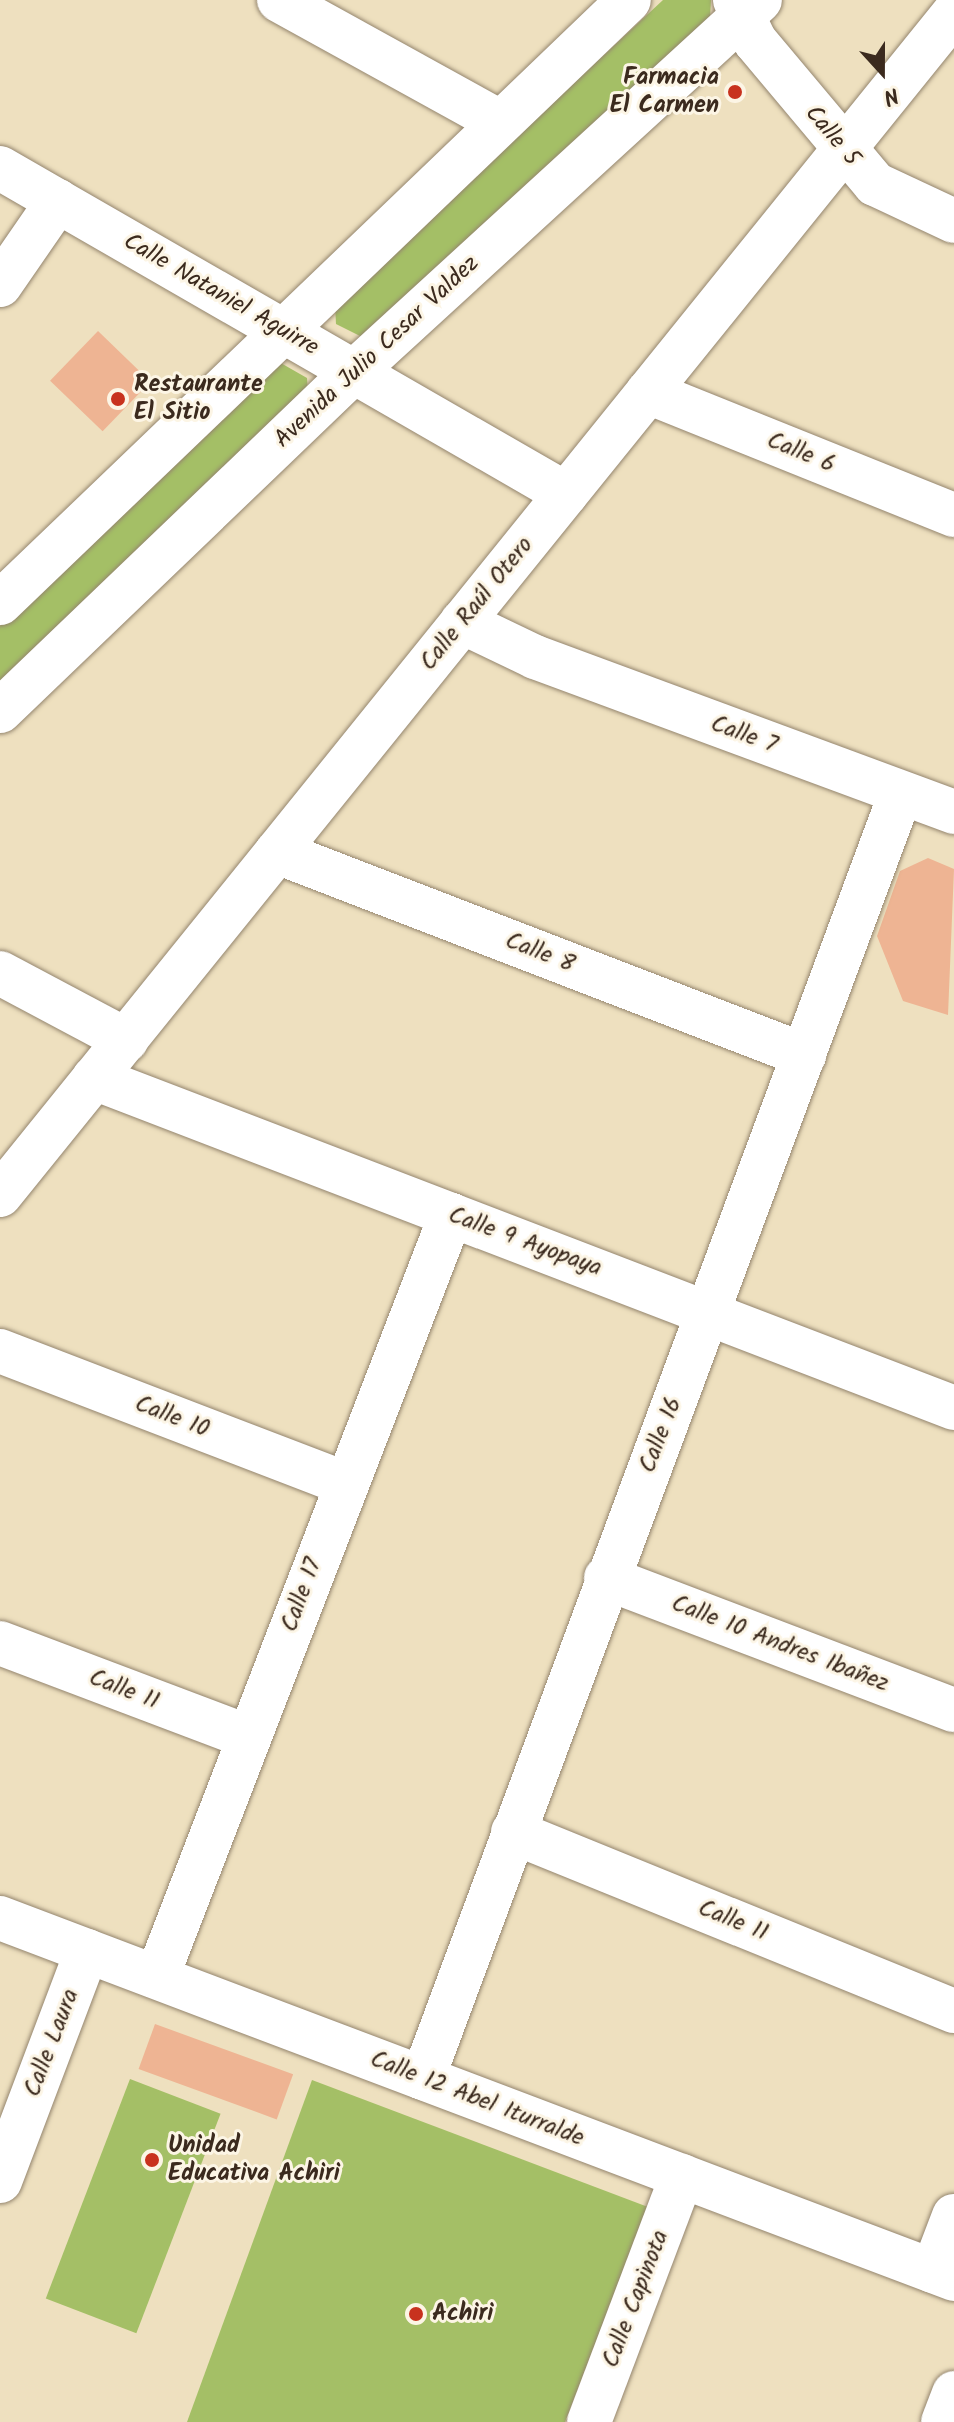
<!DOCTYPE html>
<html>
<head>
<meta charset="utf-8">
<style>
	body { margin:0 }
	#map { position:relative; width:954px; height:2422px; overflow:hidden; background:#eee0bf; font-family:Kalam,sans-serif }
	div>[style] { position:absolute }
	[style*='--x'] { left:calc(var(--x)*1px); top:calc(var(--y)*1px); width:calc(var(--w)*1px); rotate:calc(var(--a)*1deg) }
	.green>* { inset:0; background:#a4bf66; transform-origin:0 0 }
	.building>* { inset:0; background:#eeb493; transform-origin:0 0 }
	.roads { filter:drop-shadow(0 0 2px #94856e) drop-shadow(0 0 2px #94856e) }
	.minor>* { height:44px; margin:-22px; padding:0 22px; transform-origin:22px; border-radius:22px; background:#fff }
	.major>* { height:44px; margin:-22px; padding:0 22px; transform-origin:22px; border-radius:22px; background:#fff }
	.dots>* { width:22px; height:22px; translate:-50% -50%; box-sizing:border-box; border:4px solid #fcf5e5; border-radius:50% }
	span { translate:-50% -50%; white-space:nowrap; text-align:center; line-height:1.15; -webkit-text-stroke:6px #fcf5e5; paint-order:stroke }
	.poi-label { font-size:24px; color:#3b2a1e; font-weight:700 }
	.right { translate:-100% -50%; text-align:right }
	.left { translate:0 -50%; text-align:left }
	.street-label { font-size:24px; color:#3b2a1e }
	.north { position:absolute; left:842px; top:32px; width:80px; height:80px; -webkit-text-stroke:6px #fcf5e5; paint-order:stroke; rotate:159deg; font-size:22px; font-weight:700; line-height:32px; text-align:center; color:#3b2a1e }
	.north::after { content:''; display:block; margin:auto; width:28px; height:36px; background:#3b2a1e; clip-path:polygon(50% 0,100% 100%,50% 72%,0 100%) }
</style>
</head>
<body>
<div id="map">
	<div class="green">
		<div style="clip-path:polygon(663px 0,711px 0,710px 18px,364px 338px,336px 324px,335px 305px)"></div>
		<div style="clip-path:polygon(279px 362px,307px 378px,308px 394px,0 688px,0 626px)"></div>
		<div style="left:130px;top:2079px;width:97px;height:235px;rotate:21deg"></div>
		<div style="clip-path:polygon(312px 2080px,648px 2207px,565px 2422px,187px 2422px)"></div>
	</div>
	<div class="building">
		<div style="left:98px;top:331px;width:73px;height:69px;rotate:44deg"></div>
		<div style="clip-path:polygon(928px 858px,954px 869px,948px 1015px,903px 1001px,877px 936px,900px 871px)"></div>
		<div style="left:155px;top:2024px;width:147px;height:48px;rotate:20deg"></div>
	</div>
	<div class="roads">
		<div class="minor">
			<div style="--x:279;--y:0;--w:250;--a:28.9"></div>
			<div style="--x:735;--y:0;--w:46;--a:64"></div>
			<div style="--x:755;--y:41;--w:187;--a:50"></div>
			<div style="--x:875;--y:184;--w:87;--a:25.1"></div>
			<div style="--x:0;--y:168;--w:653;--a:29.94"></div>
			<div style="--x:0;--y:285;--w:102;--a:-55.4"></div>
			<div style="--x:648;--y:392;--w:330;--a:21.9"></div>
			<div style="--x:462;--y:622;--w:81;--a:25.6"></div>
			<div style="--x:535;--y:657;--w:447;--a:20.3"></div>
			<div style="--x:277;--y:852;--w:565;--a:21.07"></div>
			<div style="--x:0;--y:973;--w:143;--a:28"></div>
			<div style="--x:94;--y:1078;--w:921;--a:20.99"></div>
			<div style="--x:0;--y:1195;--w:1519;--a:-51.09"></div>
			<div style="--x:0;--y:1351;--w:368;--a:21"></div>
			<div style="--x:606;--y:1578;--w:372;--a:20.8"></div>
			<div style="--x:0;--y:1643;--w:266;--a:20.7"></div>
			<div style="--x:513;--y:1832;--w:476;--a:22.1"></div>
			<div style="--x:0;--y:1918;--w:1020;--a:20.73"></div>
			<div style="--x:157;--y:1977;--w:817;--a:-68.9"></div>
			<div style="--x:423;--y:2078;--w:1371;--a:-69.6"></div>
			<div style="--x:0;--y:2181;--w:246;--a:-69.3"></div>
			<div style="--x:933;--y:2271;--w:59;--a:-69.1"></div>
			<div style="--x:589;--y:2422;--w:263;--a:-69.3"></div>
			<div style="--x:943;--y:2422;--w:31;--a:-69"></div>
		</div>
		<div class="major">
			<div style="--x:0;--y:603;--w:871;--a:-43.79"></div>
			<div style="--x:0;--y:711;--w:492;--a:-43.8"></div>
			<div style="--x:355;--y:371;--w:549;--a:-42.49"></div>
		</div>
	</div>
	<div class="dots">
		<div style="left:735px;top:92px;background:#c8321e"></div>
		<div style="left:118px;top:399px;background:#c8321e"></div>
		<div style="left:152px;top:2160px;background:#c8321e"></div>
		<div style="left:416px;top:2314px;background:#c8321e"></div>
	</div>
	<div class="poi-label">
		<span class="right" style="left:719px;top:92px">Farmacia<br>El Carmen</span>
		<span class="left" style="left:134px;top:399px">Restaurante<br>El Sitio</span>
		<span class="left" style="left:168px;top:2160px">Unidad<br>Educativa Achiri</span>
		<span class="left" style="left:432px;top:2314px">Achiri</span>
	</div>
	<div class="street-label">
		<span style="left:832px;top:136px;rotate:50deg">Calle 5</span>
		<span style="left:221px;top:295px;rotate:30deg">Calle Nataniel Aguirre</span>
		<span style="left:377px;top:352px;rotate:-43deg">Avenida Julio Cesar Valdez</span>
		<span style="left:801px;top:453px;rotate:22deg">Calle 6</span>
		<span style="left:477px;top:604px;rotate:-51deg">Calle Raúl Otero</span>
		<span style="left:744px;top:735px;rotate:20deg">Calle 7</span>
		<span style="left:540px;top:953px;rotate:21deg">Calle 8</span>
		<span style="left:525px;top:1242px;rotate:20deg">Calle 9 Ayopaya</span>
		<span style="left:172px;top:1417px;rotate:21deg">Calle 10</span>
		<span style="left:661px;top:1435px;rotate:-69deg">Calle 16</span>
		<span style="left:302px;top:1595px;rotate:-70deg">Calle 17</span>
		<span style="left:780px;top:1644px;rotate:21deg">Calle 10 Andres Ibañez</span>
		<span style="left:124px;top:1690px;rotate:21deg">Calle 11</span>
		<span style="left:733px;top:1921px;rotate:22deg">Calle 11</span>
		<span style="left:52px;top:2043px;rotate:-69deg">Calle Laura</span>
		<span style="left:477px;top:2099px;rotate:21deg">Calle 12 Abel Iturralde</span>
		<span style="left:636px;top:2299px;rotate:-69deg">Calle Capinota</span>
	</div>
	<div class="north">N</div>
</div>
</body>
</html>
